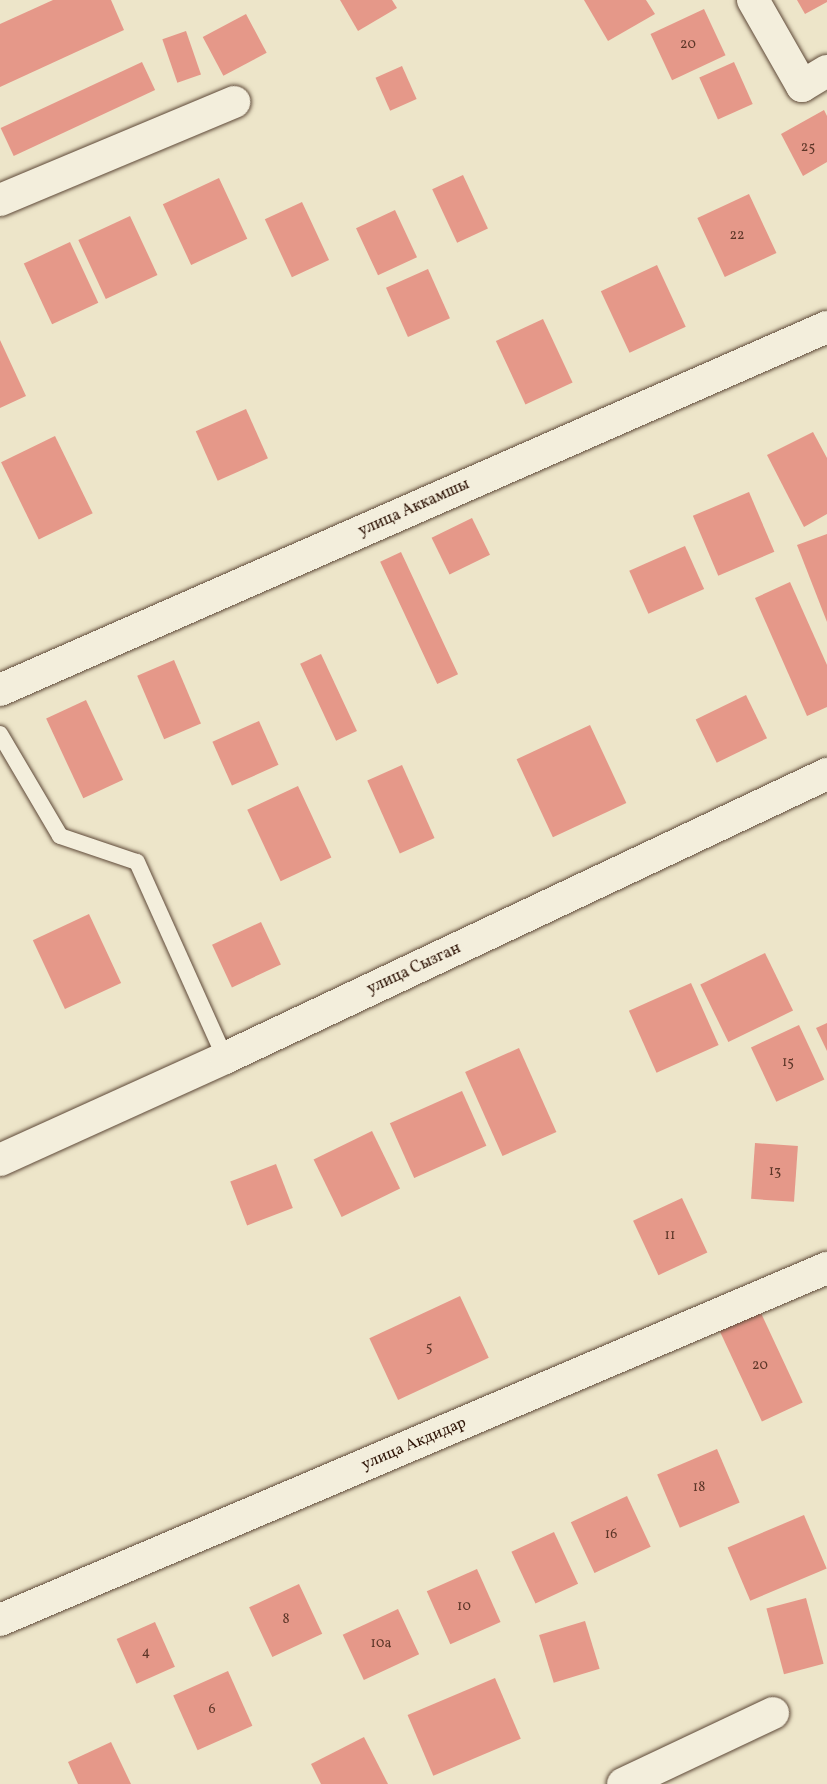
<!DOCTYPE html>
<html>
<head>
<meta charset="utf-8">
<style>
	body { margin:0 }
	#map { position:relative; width:827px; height:1784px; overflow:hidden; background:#ede5c9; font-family:Vollkorn,serif }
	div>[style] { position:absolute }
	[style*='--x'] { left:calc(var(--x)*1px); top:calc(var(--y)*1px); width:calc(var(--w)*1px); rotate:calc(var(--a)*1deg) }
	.building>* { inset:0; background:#e59889; transform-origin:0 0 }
	.roads { filter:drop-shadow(0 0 2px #5e4938) drop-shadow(0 0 2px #5e4938) }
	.service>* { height:16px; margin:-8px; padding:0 8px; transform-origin:8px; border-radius:8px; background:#f3eedc }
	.minor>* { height:32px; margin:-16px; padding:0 16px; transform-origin:16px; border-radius:16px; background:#f3eedc }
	span { translate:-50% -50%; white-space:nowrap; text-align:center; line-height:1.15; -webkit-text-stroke:6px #f3eedc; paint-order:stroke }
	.number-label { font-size:14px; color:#5c3628 }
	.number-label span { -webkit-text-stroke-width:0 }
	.street-label { font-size:16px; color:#2f1507 }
</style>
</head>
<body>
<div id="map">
	<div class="building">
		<div style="clip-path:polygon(53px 0,111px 0,124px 30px,0 87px,0 24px)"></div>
		<div style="clip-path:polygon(340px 0,392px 0,397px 8px,358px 31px)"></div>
		<div style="clip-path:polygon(584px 0,646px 0,655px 14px,608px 41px)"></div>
		<div style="clip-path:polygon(797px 0,827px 0,827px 2px,805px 14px)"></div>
		<div style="left:704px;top:9px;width:51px;height:59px;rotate:65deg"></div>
		<div style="left:246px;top:14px;width:44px;height:49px;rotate:62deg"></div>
		<div style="left:186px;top:31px;width:46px;height:25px;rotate:71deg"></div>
		<div style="left:142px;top:62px;width:31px;height:156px;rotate:65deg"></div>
		<div style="left:734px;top:62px;width:46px;height:38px;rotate:66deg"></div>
		<div style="left:402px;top:66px;width:36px;height:29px;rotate:66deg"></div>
		<div style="clip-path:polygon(824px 110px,827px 116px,827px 162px,803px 176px,781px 134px)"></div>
		<div style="left:463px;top:175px;width:59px;height:34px;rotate:65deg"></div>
		<div style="left:219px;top:178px;width:67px;height:62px;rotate:65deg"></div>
		<div style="left:749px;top:194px;width:65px;height:57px;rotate:65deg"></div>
		<div style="left:302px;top:202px;width:64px;height:41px;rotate:65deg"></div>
		<div style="left:395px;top:210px;width:52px;height:43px;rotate:65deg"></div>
		<div style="left:130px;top:216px;width:65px;height:57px;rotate:65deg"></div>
		<div style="left:70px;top:242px;width:67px;height:51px;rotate:65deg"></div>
		<div style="left:657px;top:265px;width:68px;height:62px;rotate:65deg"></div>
		<div style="left:428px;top:269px;width:54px;height:46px;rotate:66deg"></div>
		<div style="left:543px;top:319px;width:70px;height:52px;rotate:65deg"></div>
		<div style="clip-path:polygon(0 340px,26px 396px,0 408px)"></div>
		<div style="left:246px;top:409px;width:54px;height:55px;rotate:66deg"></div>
		<div style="clip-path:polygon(813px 432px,827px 458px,827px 514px,804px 527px,767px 455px)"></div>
		<div style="left:55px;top:436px;width:86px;height:60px;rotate:64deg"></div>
		<div style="left:749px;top:492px;width:65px;height:61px;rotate:67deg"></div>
		<div style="left:472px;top:518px;width:41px;height:45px;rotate:64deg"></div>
		<div style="clip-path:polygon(827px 534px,827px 622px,797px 545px)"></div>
		<div style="left:685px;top:546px;width:47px;height:61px;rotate:66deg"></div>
		<div style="left:401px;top:552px;width:135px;height:23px;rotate:65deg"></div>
		<div style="clip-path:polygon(790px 582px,827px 665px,827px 707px,807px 716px,755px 598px)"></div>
		<div style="left:321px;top:654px;width:85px;height:23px;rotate:65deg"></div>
		<div style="left:174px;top:660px;width:69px;height:40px;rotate:67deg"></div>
		<div style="left:746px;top:695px;width:48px;height:56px;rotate:64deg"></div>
		<div style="left:86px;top:700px;width:88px;height:44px;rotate:65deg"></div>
		<div style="left:259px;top:721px;width:48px;height:51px;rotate:66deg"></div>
		<div style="left:590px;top:725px;width:86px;height:81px;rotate:65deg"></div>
		<div style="left:402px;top:765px;width:80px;height:38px;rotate:66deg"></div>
		<div style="left:298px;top:786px;width:79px;height:56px;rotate:65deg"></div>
		<div style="left:89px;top:914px;width:76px;height:62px;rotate:65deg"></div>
		<div style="left:261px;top:922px;width:47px;height:54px;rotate:65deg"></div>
		<div style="left:765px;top:953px;width:64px;height:72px;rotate:64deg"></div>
		<div style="left:691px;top:983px;width:68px;height:68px;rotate:66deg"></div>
		<div style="clip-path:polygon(827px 1023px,827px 1051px,816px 1028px)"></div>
		<div style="left:799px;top:1025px;width:60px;height:53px;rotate:65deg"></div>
		<div style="left:519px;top:1048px;width:92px;height:59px;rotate:66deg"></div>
		<div style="left:462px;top:1091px;width:60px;height:79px;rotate:66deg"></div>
		<div style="left:372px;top:1131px;width:64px;height:65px;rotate:64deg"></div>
		<div style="left:755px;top:1143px;width:43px;height:56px;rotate:4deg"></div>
		<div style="left:276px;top:1164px;width:47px;height:49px;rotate:69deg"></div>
		<div style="left:682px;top:1198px;width:60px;height:54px;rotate:65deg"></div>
		<div style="left:460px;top:1296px;width:68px;height:100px;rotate:65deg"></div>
		<div style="left:760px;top:1311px;width:101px;height:45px;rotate:65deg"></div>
		<div style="left:717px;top:1449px;width:58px;height:65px;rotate:67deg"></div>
		<div style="left:627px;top:1496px;width:56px;height:62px;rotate:65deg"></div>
		<div style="left:804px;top:1515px;width:58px;height:83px;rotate:67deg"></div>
		<div style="left:554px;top:1532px;width:57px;height:47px;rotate:65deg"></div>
		<div style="left:477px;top:1569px;width:58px;height:55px;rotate:66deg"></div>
		<div style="left:299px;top:1584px;width:55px;height:55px;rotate:65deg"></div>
		<div style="left:806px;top:1598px;width:68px;height:41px;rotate:75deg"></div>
		<div style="left:398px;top:1609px;width:50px;height:61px;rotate:65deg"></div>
		<div style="left:585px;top:1621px;width:50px;height:48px;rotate:73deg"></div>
		<div style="left:155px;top:1622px;width:49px;height:42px;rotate:66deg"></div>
		<div style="left:228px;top:1671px;width:60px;height:60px;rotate:66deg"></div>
		<div style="left:495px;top:1678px;width:66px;height:95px;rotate:67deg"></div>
		<div style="clip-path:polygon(364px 1737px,388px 1784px,321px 1784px,311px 1764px)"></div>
		<div style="clip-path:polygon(111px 1742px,131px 1784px,78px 1784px,68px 1762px)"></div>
	</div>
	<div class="roads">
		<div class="service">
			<div style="--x:0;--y:734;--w:118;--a:59.5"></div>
			<div style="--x:60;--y:836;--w:81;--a:18.7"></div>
			<div style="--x:137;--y:862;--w:215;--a:65.8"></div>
		</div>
		<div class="minor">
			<div style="--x:753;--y:0;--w:99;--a:60.3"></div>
			<div style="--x:802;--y:86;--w:29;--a:-31"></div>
			<div style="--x:0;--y:200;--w:254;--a:-22.7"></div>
			<div style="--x:0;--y:690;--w:903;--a:-23.7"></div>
			<div style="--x:0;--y:1160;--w:247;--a:-24.4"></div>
			<div style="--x:225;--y:1058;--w:666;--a:-25.26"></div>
			<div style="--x:0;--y:1620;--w:899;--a:-23.06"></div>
			<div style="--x:623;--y:1784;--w:166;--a:-25.3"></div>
		</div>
	</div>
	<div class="number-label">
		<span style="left:688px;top:45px">20</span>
		<span style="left:808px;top:148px">25</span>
		<span style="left:737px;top:236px">22</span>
		<span style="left:788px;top:1063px">15</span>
		<span style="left:775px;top:1172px">13</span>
		<span style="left:670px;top:1236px">11</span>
		<span style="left:429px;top:1348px">5</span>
		<span style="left:760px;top:1366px">20</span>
		<span style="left:699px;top:1488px">18</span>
		<span style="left:611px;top:1535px">16</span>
		<span style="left:464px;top:1607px">10</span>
		<span style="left:286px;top:1620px">8</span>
		<span style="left:381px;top:1644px">10а</span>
		<span style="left:146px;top:1653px">4</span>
		<span style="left:212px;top:1710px">6</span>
	</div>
	<div class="street-label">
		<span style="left:414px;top:508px;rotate:-24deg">улица Аккамшы</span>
		<span style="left:414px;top:969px;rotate:-25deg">улица Сызган</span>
		<span style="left:414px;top:1444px;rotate:-23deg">улица Акдидар</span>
	</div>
</div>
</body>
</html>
